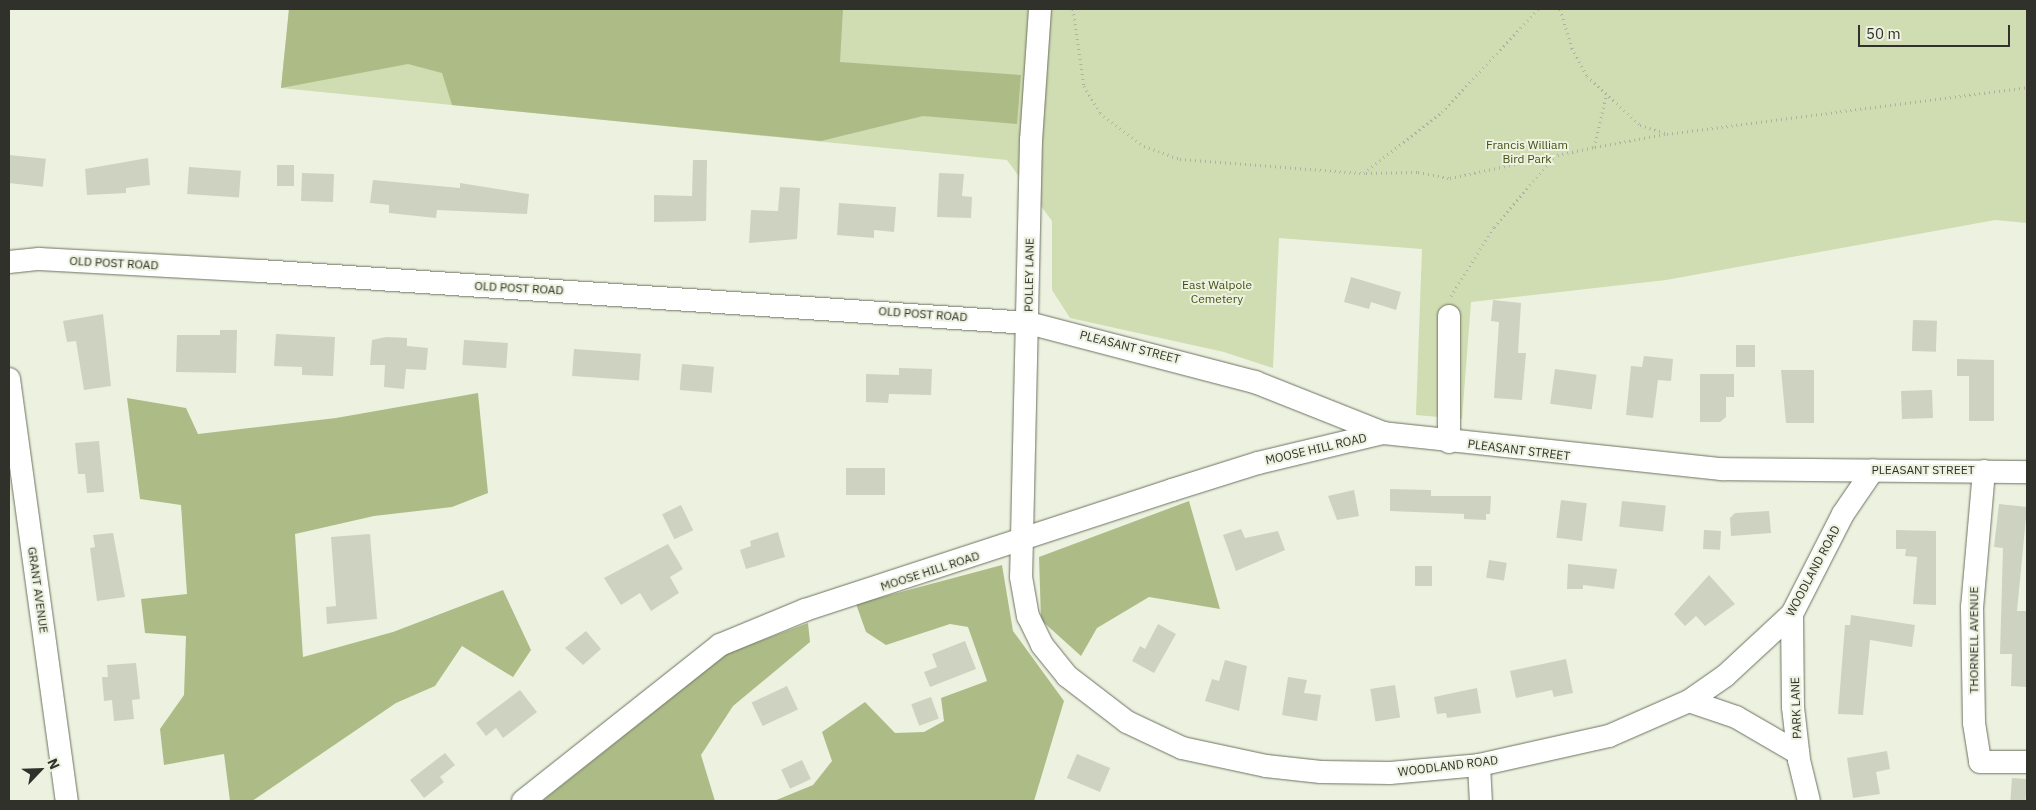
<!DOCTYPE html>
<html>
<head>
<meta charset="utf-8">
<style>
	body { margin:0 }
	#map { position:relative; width:2036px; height:810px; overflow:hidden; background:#ecf2df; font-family:"IBM Plex Sans",sans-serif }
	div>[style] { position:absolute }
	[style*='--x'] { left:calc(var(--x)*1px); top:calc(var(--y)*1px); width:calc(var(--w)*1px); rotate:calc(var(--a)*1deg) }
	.green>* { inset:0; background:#d0dcb1 }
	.forest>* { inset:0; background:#adbc87 }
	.building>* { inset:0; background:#cdd3c0; transform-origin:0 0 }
	.path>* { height:3px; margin-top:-1.5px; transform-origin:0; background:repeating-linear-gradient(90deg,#acb1a2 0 1px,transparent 0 5px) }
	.roads { filter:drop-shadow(0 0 1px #6d7261) drop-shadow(0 0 1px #6d7261) }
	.minor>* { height:22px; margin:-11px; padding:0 11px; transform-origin:11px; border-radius:11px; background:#fff }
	span { translate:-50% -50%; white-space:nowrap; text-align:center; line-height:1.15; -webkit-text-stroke:4px #ecf2df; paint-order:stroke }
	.park-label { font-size:12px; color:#435014 }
	.street-label { font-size:12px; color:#2f312a }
	.frame { position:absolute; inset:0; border:10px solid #2f312a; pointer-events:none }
	.north { position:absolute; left:15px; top:745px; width:50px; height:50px; -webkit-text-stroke:4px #ecf2df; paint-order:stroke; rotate:66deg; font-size:14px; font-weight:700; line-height:20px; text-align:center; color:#2f312a }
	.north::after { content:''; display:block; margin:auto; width:18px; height:22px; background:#2f312a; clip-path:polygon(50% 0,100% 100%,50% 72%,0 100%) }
	.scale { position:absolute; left:1858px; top:25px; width:152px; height:22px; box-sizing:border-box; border:2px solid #2f312a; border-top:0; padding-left:6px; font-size:15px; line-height:18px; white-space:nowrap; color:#2f312a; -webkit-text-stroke:4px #ecf2df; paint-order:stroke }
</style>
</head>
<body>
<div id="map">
	<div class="green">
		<div style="clip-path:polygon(289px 9px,2027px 9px,2027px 223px,1995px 220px,1666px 280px,1471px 302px,1462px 419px,1416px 415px,1422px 249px,1279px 238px,1273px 368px,1224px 352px,1070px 318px,1052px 290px,1052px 221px,1007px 160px,281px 88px)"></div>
	</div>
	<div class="forest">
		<div style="clip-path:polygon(289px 9px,843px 9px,840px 62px,1021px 75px,1017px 124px,923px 116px,821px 141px,452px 105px,442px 73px,408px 64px,281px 88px)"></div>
		<div style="clip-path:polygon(478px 393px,488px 493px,452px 507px,374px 516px,295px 534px,303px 657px,393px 632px,503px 590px,531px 650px,513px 677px,462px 646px,435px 686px,396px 703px,252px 801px,230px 801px,224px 754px,164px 765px,160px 729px,184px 695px,186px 636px,145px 633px,141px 599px,187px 594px,181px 505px,140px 499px,127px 398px,186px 408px,198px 434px,336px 418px)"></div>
		<div style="clip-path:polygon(1189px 501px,1220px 609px,1149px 597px,1097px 628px,1081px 656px,1041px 620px,1039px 557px)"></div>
		<div style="clip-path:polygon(1002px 565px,1013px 631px,1064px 701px,1034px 801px,774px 801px,813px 785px,832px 761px,822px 732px,865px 702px,895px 733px,924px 732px,944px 721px,941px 698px,987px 681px,968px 627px,950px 624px,886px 645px,866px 632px,856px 604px)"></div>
		<div style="clip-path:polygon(808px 623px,810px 642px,733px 706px,701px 755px,715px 801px,542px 801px,728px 653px)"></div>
	</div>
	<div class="building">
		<div style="left:9px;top:155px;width:37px;height:28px;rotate:6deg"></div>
		<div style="clip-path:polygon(148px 158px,150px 185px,126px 188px,126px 193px,87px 195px,85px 169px)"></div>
		<div style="clip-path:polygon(693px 160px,707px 160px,706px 221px,654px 222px,654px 195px,692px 196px)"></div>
		<div style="left:277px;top:165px;width:17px;height:21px"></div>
		<div style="left:189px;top:167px;width:52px;height:27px;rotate:4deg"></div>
		<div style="left:302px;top:173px;width:32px;height:28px;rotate:2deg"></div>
		<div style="clip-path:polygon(939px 173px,964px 174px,962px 196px,972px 197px,971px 218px,937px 217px)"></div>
		<div style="clip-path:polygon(373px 180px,460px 188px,460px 183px,529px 194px,527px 214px,437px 210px,436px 218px,389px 213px,389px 205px,370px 203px)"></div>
		<div style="clip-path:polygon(780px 187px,800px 188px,797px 239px,749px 243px,751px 210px,778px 211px)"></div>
		<div style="clip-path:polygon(839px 203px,896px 207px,894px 232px,874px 230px,874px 238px,837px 235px)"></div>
		<div style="clip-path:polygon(1351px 277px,1401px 292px,1396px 310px,1371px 302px,1369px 309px,1344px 302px)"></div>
		<div style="clip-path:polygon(1493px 300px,1521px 303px,1518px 353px,1526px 353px,1522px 400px,1494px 398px,1499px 322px,1491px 321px)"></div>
		<div style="clip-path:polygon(103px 314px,111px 386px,84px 390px,76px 341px,67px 342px,63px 321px)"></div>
		<div style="left:1913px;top:320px;width:24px;height:31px;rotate:2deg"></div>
		<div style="clip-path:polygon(220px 330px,237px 330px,236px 373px,176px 372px,177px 335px,220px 335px)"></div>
		<div style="clip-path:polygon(276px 334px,335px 337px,333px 376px,302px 375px,302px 367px,274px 366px)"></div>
		<div style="clip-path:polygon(386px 337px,407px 338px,407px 346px,428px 348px,426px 370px,406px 369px,404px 389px,384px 387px,385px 365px,370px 365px,372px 340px)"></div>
		<div style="left:464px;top:340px;width:44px;height:25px;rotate:4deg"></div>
		<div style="left:1755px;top:345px;width:22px;height:19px;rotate:90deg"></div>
		<div style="left:574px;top:349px;width:67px;height:27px;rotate:4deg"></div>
		<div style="clip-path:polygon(1644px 356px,1673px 359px,1671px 381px,1658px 380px,1653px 418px,1626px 415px,1631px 366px,1642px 367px)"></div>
		<div style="clip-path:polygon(1957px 359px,1994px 360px,1994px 421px,1969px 421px,1969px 376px,1957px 376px)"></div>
		<div style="left:682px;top:364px;width:32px;height:26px;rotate:5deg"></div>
		<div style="clip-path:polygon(899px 368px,932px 369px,931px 395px,889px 394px,888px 403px,866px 402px,866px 374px,899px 375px)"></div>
		<div style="left:1555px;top:369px;width:42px;height:35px;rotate:8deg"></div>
		<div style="clip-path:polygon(1781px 370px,1814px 370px,1814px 423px,1786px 423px)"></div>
		<div style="clip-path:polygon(1700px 374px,1734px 374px,1734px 397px,1726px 397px,1726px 417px,1720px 422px,1700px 422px)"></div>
		<div style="left:1932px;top:390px;width:28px;height:31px;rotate:88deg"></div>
		<div style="clip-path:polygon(99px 441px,104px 492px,87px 493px,85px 474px,78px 474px,75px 443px)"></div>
		<div style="left:885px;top:468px;width:27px;height:39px;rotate:90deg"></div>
		<div style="clip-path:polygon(1390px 489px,1431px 490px,1431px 496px,1491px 496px,1490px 514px,1486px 514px,1486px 520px,1464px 519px,1464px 514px,1390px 511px)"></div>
		<div style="clip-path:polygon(1354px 490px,1359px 516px,1337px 520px,1328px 496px)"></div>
		<div style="left:1561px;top:500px;width:26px;height:38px;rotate:7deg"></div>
		<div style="left:1622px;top:501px;width:44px;height:26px;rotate:6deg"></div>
		<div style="clip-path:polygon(1999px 504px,2027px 507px,2017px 611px,2027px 611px,2027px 687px,2011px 686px,2012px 654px,2000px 654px,2003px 548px,1994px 547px)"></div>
		<div style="left:681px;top:505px;width:28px;height:21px;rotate:64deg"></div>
		<div style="clip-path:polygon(1769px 511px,1771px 533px,1731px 536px,1730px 518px,1735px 513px)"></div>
		<div style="clip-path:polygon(1241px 529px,1245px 538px,1278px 531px,1285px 550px,1236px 571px,1223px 535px)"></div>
		<div style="left:1704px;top:530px;width:17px;height:19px;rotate:3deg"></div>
		<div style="clip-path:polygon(1896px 530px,1936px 531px,1936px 605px,1913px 604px,1917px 557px,1905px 556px,1906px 549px,1896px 549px)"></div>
		<div style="clip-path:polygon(778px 532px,785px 557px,746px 569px,740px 550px,751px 546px,750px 541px)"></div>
		<div style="clip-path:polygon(113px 533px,125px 597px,97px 601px,90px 548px,95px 547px,93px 535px)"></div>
		<div style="clip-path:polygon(370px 534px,377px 619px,327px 624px,326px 607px,336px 606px,331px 537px)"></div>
		<div style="clip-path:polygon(668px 544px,683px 569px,670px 577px,679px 593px,651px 611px,640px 593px,621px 605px,604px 578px)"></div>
		<div style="left:1489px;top:560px;width:18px;height:18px;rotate:9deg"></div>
		<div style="clip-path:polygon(1568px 564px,1617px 569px,1614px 589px,1583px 585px,1583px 589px,1567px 589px)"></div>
		<div style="left:1415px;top:566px;width:17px;height:20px"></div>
		<div style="clip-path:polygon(1709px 575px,1735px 604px,1705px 626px,1696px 616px,1685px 626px,1674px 614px)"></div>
		<div style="clip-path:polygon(1851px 615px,1915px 625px,1912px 647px,1870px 640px,1863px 715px,1838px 714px,1845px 625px,1850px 625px)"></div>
		<div style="clip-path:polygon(1158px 624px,1176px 634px,1154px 673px,1132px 661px,1140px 646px,1145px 649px)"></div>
		<div style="clip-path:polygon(586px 631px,601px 649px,583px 665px,565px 648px)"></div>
		<div style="clip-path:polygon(965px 641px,976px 669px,930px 687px,924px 672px,937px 667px,932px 654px)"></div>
		<div style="clip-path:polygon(1566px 659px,1573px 693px,1554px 697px,1552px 690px,1516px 698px,1510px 671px)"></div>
		<div style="clip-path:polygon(1225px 660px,1247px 666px,1239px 711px,1205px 701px,1212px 679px,1219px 681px)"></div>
		<div style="clip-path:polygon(136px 663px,140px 699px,132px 700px,134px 719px,114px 721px,112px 700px,104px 701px,102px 677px,108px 677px,107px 665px)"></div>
		<div style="clip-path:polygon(1288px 677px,1307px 680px,1304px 693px,1321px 695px,1317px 721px,1282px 715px)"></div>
		<div style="left:1395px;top:685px;width:33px;height:25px;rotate:81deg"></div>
		<div style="left:787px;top:686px;width:26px;height:39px;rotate:65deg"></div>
		<div style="clip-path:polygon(1477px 688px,1481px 713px,1447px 718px,1446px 713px,1437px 714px,1434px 697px)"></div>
		<div style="clip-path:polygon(520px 690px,537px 712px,503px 738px,496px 728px,486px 736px,476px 723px)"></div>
		<div style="left:931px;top:697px;width:23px;height:21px;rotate:70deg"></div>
		<div style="clip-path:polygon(1887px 751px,1890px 769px,1876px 772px,1880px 794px,1853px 798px,1847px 758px)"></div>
		<div style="clip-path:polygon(445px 753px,455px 765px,440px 777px,444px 782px,424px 798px,410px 780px)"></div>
		<div style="left:1077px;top:754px;width:36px;height:26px;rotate:23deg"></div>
		<div style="left:802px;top:760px;width:21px;height:23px;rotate:65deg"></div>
		<div style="left:2012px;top:778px;width:15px;height:23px;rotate:4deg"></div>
	</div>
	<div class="path">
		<div style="--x:1073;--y:9;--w:78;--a:81.9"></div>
		<div style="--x:1084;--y:86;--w:31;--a:59"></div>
		<div style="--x:1100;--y:113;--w:55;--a:36.9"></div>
		<div style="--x:1144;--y:146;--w:38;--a:20"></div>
		<div style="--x:1180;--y:159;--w:185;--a:4.4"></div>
		<div style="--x:1364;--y:173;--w:99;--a:-38"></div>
		<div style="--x:1442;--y:112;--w:141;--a:-47"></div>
		<div style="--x:1560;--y:9;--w:41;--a:72.9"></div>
		<div style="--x:1572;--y:48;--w:32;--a:62"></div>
		<div style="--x:1587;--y:76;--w:72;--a:42.8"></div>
		<div style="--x:1640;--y:125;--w:28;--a:18"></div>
		<div style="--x:1667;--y:134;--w:363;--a:-7.4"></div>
		<div style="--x:1595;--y:147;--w:71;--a:-10.5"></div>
		<div style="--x:1366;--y:173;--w:52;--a:-1.1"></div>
		<div style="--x:1418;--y:172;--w:33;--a:11"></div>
		<div style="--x:1450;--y:178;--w:147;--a:-12.1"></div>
		<div style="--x:1594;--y:147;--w:51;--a:-76.5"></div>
		<div style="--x:1451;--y:296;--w:81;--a:-58.1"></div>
		<div style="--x:1494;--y:227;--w:92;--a:-49.4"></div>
	</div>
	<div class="roads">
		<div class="minor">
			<div style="--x:1040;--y:9;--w:131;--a:93.9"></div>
			<div style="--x:1031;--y:140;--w:437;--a:91.3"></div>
			<div style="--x:1021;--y:577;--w:40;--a:80"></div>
			<div style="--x:1028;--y:616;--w:32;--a:64"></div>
			<div style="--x:1042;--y:645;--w:40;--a:51"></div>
			<div style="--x:1067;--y:676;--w:76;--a:37.5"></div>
			<div style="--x:1127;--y:722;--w:61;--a:25.3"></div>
			<div style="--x:1182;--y:748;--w:86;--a:12.1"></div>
			<div style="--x:1266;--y:766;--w:55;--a:6.2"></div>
			<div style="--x:1321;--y:772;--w:69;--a:0.8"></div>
			<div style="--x:1390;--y:773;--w:89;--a:-5.1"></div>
			<div style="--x:1479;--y:765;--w:133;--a:-12.6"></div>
			<div style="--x:1609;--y:736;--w:87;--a:-23.6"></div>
			<div style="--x:1689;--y:701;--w:44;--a:-34.8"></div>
			<div style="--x:1725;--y:676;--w:91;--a:-42.8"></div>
			<div style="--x:1792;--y:614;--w:112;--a:-63"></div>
			<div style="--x:1843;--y:514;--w:53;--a:-55.7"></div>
			<div style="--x:9;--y:262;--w:30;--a:-6"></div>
			<div style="--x:39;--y:259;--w:221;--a:3.1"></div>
			<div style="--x:260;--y:271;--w:770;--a:3.87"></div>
			<div style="--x:1028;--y:323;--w:235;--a:14.6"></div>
			<div style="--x:1255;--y:382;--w:138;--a:21.7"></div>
			<div style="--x:1383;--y:433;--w:341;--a:6.1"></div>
			<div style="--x:1722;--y:469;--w:305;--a:0.6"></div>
			<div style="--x:1449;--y:316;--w:126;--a:90"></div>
			<div style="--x:9;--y:379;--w:426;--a:82.2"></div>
			<div style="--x:1984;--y:471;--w:137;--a:95"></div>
			<div style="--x:1972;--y:607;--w:116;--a:89"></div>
			<div style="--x:1974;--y:723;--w:39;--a:81"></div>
			<div style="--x:1980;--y:762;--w:47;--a:0"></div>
			<div style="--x:1792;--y:614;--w:93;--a:89.4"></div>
			<div style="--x:1793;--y:707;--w:53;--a:83.5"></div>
			<div style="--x:1799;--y:760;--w:42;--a:76.3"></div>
			<div style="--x:1689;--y:701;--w:50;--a:18.8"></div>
			<div style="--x:1736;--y:717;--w:72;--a:30.1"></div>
			<div style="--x:1479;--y:765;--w:36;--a:87"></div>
			<div style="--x:523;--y:801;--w:251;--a:-38.4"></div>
			<div style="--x:720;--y:645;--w:92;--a:-22.4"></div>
			<div style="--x:805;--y:610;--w:386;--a:-18.1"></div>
			<div style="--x:1172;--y:490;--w:90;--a:-17.4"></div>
			<div style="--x:1258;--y:463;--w:129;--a:-13.5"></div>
		</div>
	</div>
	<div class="park-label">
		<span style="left:1527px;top:152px">Francis William<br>Bird Park</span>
		<span style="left:1217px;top:292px">East Walpole<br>Cemetery</span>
	</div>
	<div class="street-label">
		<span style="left:114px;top:263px;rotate:3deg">OLD POST ROAD</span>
		<span style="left:1029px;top:275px;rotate:-89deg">POLLEY LANE</span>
		<span style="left:519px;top:288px;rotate:3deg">OLD POST ROAD</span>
		<span style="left:923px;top:314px;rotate:4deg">OLD POST ROAD</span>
		<span style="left:1130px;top:347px;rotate:14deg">PLEASANT STREET</span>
		<span style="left:1316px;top:449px;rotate:-13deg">MOOSE HILL ROAD</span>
		<span style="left:1519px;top:450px;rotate:7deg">PLEASANT STREET</span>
		<span style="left:1923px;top:470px">PLEASANT STREET</span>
		<span style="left:930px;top:571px;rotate:-18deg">MOOSE HILL ROAD</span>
		<span style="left:1813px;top:571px;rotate:-62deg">WOODLAND ROAD</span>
		<span style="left:38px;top:590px;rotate:82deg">GRANT AVENUE</span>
		<span style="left:1974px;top:640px;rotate:-90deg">THORNELL AVENUE</span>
		<span style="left:1796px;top:708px;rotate:-92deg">PARK LANE</span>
		<span style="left:1448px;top:766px;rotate:-7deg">WOODLAND ROAD</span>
	</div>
	<div class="frame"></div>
	<div class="north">N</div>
	<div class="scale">50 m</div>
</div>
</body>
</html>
